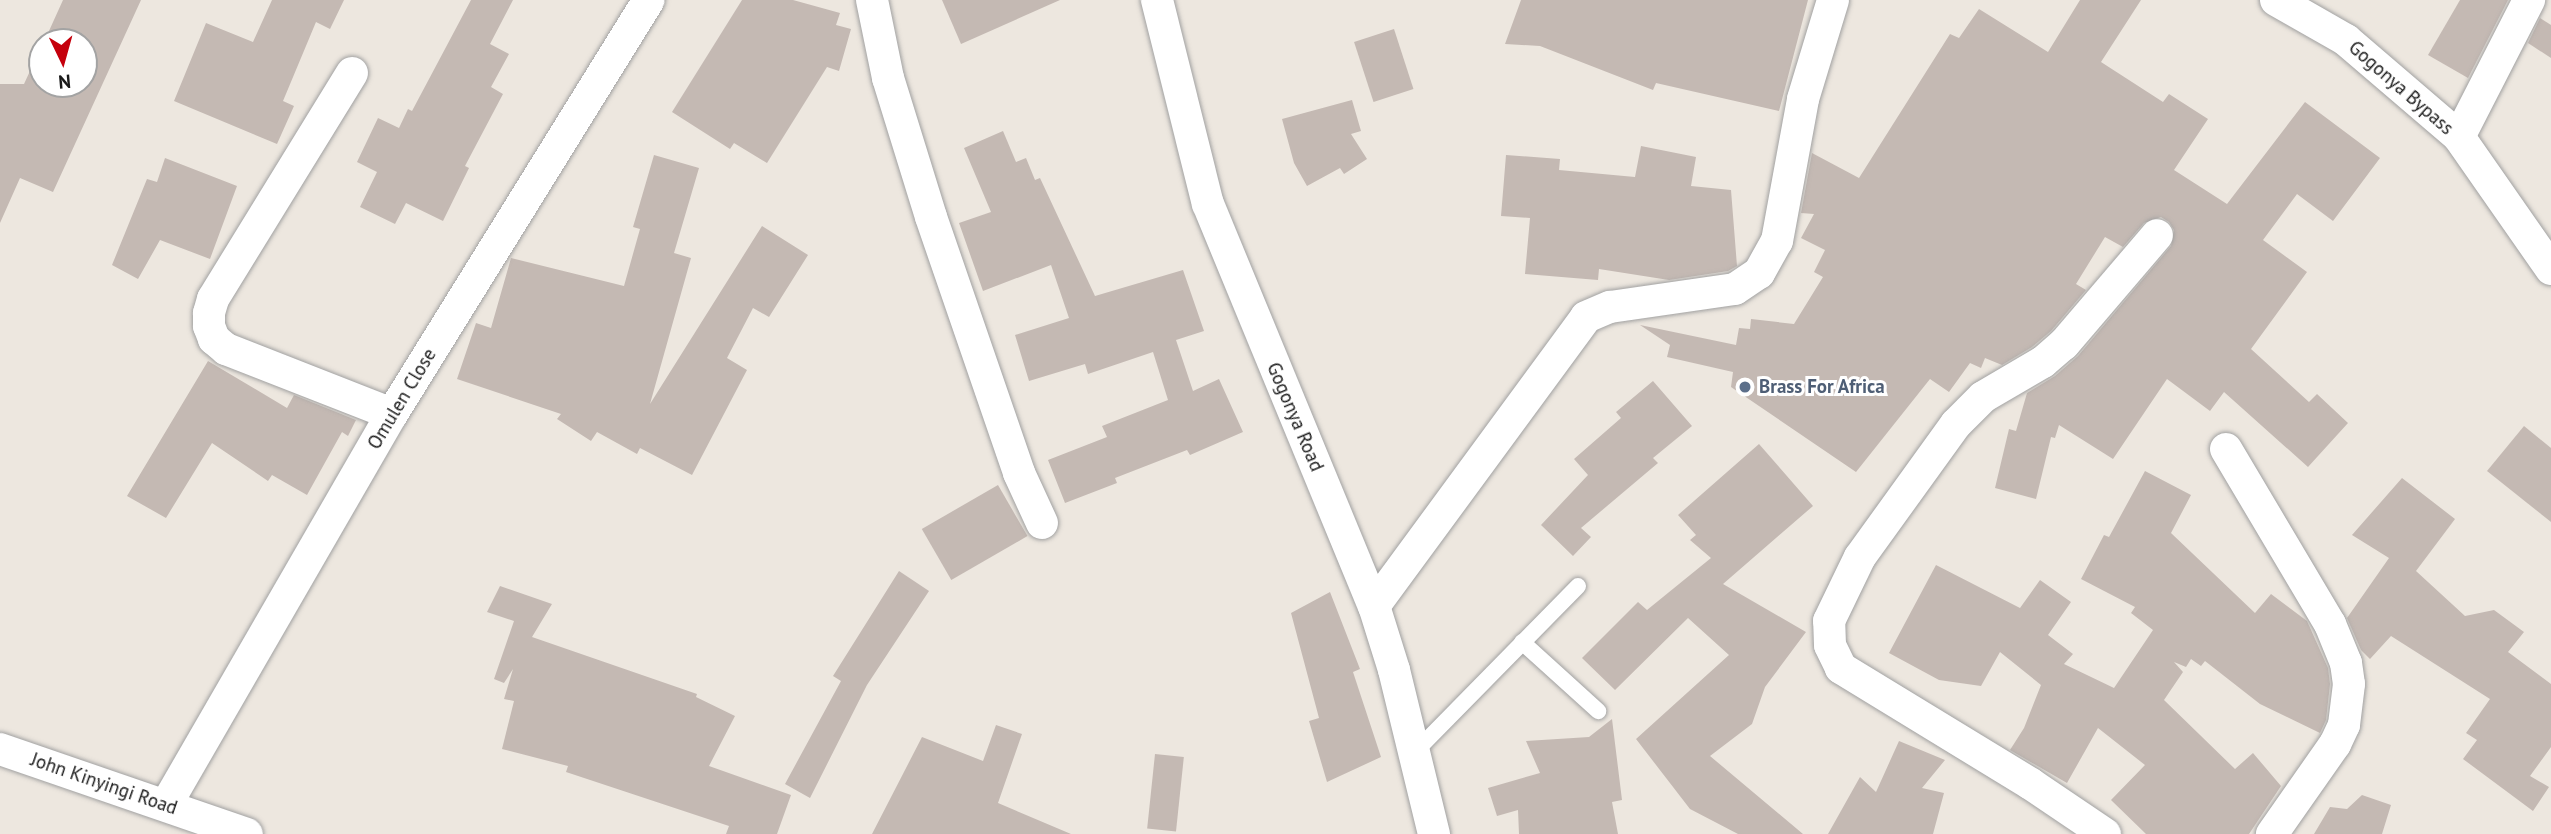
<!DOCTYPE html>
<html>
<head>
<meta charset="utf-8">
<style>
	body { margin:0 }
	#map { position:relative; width:2551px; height:834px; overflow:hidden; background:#ede7df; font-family:"PT Sans",sans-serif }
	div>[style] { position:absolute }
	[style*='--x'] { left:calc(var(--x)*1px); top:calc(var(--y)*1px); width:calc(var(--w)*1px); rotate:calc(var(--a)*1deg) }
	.building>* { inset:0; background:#c4b9b3; transform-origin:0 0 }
	.roads { filter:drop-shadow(0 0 2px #a1a1a1) drop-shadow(0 0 2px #a1a1a1) }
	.lane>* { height:16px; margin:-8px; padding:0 8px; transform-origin:8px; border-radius:8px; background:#fff }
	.street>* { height:32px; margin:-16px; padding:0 16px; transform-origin:16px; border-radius:16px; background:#fff }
	.dots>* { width:19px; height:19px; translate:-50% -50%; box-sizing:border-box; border:4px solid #fff; border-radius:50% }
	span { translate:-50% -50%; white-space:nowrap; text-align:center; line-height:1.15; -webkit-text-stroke:6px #fff; paint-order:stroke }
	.street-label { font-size:19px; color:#1a1a1a }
	.service-label { font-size:19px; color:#4e5e75; font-weight:700 }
	.left { translate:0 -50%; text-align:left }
	.north { position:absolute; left:28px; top:28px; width:70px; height:70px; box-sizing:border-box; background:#fff; border:2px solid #a3a3a3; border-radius:50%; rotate:175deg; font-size:19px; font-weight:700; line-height:28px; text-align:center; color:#1a1a1a }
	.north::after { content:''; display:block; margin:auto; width:24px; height:32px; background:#c5000c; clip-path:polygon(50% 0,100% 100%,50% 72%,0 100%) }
</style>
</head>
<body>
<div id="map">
	<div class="building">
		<div style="clip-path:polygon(63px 0,141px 0,53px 192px,20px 178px,0 223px,0 84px,24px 84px,42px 45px,42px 84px,84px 84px,84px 42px,44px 42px)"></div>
		<div style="clip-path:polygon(272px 0,344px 0,330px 29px,316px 22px,283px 101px,294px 106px,277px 144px,174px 101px,206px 23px,253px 42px)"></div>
		<div style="clip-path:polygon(471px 0,513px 0,490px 44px,509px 54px,491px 87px,503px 94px,465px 166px,469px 168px,443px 221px,406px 203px,395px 224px,360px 207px,377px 172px,357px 162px,378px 118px,399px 128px,408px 109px,412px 111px)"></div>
		<div style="clip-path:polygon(742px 0,793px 0,840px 13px,836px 25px,851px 29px,839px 71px,827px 67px,767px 163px,734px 143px,730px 149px,672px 112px)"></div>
		<div style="clip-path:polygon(942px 0,1060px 0,961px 44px)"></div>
		<div style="clip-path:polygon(1521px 0,1808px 0,1779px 111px,1656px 83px,1653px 90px,1540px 46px,1505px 44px)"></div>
		<div style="clip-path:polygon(2080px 0,2141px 0,2101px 62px,2163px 102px,2169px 94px,2208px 119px,2174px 170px,2227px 204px,2305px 102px,2380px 158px,2333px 221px,2297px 194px,2263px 240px,2307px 272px,2251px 349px,2309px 402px,2317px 394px,2348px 423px,2308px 467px,2224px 392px,2210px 411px,2167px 379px,2113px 459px,2059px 425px,2055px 438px,2051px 437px,2036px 499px,1995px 488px,2009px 429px,2016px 431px,2027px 393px,2055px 376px,2078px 356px,2171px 246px,2174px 230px,2169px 222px,2161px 217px,2144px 223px,2123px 247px,2105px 237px,2076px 284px,2086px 290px,2051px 331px,2032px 347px,2002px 365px,1985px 358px,1981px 368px,1970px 363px,1949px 392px,1930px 379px,1856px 472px,1731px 387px,1733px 372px,1667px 357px,1670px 345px,1640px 325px,1736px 345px,1739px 328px,1750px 329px,1751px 319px,1794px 324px,1823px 277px,1814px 272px,1825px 250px,1801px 238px,1814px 214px,1801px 213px,1812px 153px,1859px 178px,1950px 34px,1959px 38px,1979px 9px,2048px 52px)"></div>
		<div style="clip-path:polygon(2460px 0,2508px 0,2468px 78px,2428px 55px)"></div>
		<div style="clip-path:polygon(2540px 18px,2551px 25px,2551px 58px,2528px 43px)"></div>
		<div style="left:1394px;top:29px;width:63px;height:42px;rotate:72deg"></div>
		<div style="clip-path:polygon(1352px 100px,1361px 131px,1351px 134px,1367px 159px,1344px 174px,1340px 168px,1307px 186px,1294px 163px,1282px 119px)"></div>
		<div style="clip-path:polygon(1003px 131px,1016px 162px,1026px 158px,1035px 180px,1040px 178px,1095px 296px,1183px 270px,1204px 331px,1176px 340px,1193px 391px,1219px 379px,1243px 432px,1190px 455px,1187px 450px,1115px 478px,1117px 483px,1065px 503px,1048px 460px,1107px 437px,1102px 426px,1168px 400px,1153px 352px,1088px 374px,1085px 364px,1029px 381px,1015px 335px,1069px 318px,1051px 265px,983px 291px,959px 223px,991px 212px,964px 148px)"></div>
		<div style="clip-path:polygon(1641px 146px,1696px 157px,1691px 186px,1731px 190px,1737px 266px,1728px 271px,1669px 280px,1599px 269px,1598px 280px,1525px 274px,1530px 218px,1501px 216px,1506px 155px,1560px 159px,1559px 170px,1635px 177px)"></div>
		<div style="clip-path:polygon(654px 155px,699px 168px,674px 253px,691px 258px,650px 404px,762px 226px,808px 255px,769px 317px,753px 308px,727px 358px,747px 370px,692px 475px,640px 448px,637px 454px,597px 432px,591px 441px,557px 419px,561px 414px,457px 379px,476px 323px,491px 328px,511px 258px,624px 286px,640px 229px,633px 227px)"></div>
		<div style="clip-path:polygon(165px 158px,237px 186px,210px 259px,160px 240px,138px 279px,112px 265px,147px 179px,157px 182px)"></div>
		<div style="clip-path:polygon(208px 361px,287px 408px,294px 395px,356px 420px,348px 436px,342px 432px,307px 495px,272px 475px,268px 481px,212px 443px,166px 518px,127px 496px)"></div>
		<div style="clip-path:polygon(1653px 381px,1692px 426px,1653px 458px,1658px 463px,1581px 528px,1591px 537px,1573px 556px,1541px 525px,1588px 475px,1574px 459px,1621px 418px,1616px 412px)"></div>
		<div style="clip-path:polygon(2524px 426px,2551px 448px,2551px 522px,2487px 471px)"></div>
		<div style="clip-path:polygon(1759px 444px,1813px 506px,1723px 584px,1806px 632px,1765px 687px,1752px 724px,1710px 756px,1803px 834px,1738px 834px,1690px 809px,1636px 739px,1729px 655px,1688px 618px,1615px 690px,1582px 658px,1638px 602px,1647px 610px,1711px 558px,1690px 540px,1696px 535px,1678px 515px)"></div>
		<div style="clip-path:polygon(2145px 471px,2191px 495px,2171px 533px,2255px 613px,2271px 594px,2307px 621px,2328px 668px,2330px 684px,2326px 720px,2320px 733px,2260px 704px,2205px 661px,2201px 666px,2191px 659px,2186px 667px,2174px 662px,2183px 672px,2164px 700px,2235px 769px,2253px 753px,2281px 786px,2249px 834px,2146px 834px,2111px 800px,2145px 765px,2098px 728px,2067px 783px,2010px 750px,2024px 728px,2041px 685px,2000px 652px,1981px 686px,1939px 680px,1889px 653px,1936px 565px,2020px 608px,2040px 580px,2071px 602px,2048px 635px,2073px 654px,2064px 664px,2114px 688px,2153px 630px,2131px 613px,2135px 607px,2081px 579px,2104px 535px,2109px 537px)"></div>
		<div style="clip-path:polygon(2402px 478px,2455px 519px,2416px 571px,2465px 616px,2494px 610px,2524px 632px,2508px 652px,2551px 684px,2551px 747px,2530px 776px,2549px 787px,2533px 811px,2463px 759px,2477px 740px,2466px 733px,2490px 699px,2391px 636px,2370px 659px,2361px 650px,2347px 618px,2389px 558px,2352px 535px)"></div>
		<div style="left:998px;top:485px;width:59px;height:88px;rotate:60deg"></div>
		<div style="clip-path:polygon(899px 571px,929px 591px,867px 685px,810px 798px,785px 784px,841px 681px,833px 676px)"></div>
		<div style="clip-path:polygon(500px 586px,552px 604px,532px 637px,697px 694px,696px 697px,735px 716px,709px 766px,791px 795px,777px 834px,726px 834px,729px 826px,566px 772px,568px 766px,502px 749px,514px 701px,504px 699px,513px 669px,504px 683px,494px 679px,514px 621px,487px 612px)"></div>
		<div style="clip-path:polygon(1330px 592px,1360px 669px,1353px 672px,1381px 757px,1327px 782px,1309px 721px,1319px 718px,1291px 613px)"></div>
		<div style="clip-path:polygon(1612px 719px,1622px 800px,1612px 802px,1618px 834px,1519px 834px,1518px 810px,1497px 816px,1488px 788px,1540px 773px,1526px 741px,1589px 737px)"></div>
		<div style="clip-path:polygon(996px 725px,1022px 734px,998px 803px,1071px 834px,872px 834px,922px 737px,983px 761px)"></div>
		<div style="clip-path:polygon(1899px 741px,1945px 760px,1922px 788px,1944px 793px,1933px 834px,1828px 834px,1860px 777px,1876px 792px)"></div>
		<div style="left:1155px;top:754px;width:29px;height:75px;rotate:6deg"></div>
		<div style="clip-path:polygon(2362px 795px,2391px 805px,2382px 834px,2314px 834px,2330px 807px,2347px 809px)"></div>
	</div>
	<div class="roads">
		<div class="lane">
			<div style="--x:1522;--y:642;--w:103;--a:42.2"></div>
			<div style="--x:1414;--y:753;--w:234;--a:-45.5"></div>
		</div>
		<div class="street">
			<div style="--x:872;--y:0;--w:80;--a:78.4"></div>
			<div style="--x:888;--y:78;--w:145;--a:72.8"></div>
			<div style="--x:931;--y:217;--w:271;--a:71"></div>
			<div style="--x:1019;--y:473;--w:55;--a:65.3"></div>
			<div style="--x:1157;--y:0;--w:210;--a:76"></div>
			<div style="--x:1208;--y:204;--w:435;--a:67.6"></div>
			<div style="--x:1374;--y:606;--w:67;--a:72.6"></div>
			<div style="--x:1394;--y:670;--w:169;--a:76.3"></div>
			<div style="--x:2276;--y:0;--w:81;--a:29.7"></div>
			<div style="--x:2346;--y:40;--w:149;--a:40.6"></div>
			<div style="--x:2459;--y:137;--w:161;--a:55.1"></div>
			<div style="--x:352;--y:73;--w:265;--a:121.6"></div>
			<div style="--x:213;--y:299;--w:15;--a:106"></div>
			<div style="--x:209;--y:313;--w:13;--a:90"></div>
			<div style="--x:209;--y:326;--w:14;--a:69"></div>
			<div style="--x:214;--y:339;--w:16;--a:40"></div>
			<div style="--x:226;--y:349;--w:178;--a:21.4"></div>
			<div style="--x:2459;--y:137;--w:154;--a:-62.9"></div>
			<div style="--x:2226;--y:449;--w:204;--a:59.3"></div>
			<div style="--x:2330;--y:624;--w:42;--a:67.7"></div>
			<div style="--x:2346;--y:663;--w:21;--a:82"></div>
			<div style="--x:2349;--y:684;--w:41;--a:97"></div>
			<div style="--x:2344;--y:725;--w:21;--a:115"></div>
			<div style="--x:2335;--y:744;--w:110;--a:125"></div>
			<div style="--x:1374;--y:606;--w:358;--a:-53.7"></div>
			<div style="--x:1586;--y:317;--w:26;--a:-23"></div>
			<div style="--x:1610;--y:307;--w:126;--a:-8.2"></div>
			<div style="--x:1735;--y:289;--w:29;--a:-34"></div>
			<div style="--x:1759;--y:273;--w:37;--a:-61"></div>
			<div style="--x:1777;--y:241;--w:144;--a:-79.6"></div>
			<div style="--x:1803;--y:99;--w:103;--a:-73.1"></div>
			<div style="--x:0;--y:749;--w:261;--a:19"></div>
			<div style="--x:166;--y:805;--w:452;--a:-60"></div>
			<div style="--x:392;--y:414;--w:487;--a:-58.2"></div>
			<div style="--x:2105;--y:834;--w:89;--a:-146"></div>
			<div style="--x:2031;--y:784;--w:223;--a:-148.6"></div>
			<div style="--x:1841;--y:668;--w:25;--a:-116"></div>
			<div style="--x:1830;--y:645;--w:24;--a:-92"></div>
			<div style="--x:1829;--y:621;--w:71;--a:-64.2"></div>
			<div style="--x:1860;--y:557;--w:164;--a:-54.2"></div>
			<div style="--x:1956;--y:424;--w:38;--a:-45"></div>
			<div style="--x:1983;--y:397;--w:69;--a:-30.3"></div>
			<div style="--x:2043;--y:362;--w:28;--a:-41"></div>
			<div style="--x:2064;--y:344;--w:143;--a:-49.5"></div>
		</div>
	</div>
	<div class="dots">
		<div style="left:1745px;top:387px;background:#5c6f8a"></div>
	</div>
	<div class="street-label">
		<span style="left:2401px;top:88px;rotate:41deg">Gogonya Bypass</span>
		<span style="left:402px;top:399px;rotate:-59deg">Omulen Close</span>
		<span style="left:1295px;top:417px;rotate:67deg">Gogonya Road</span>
		<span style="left:104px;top:784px;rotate:19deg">John Kinyingi Road</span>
	</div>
	<div class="service-label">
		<span class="left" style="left:1759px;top:387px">Brass For Africa</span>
	</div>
	<div class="north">N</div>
</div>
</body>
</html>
